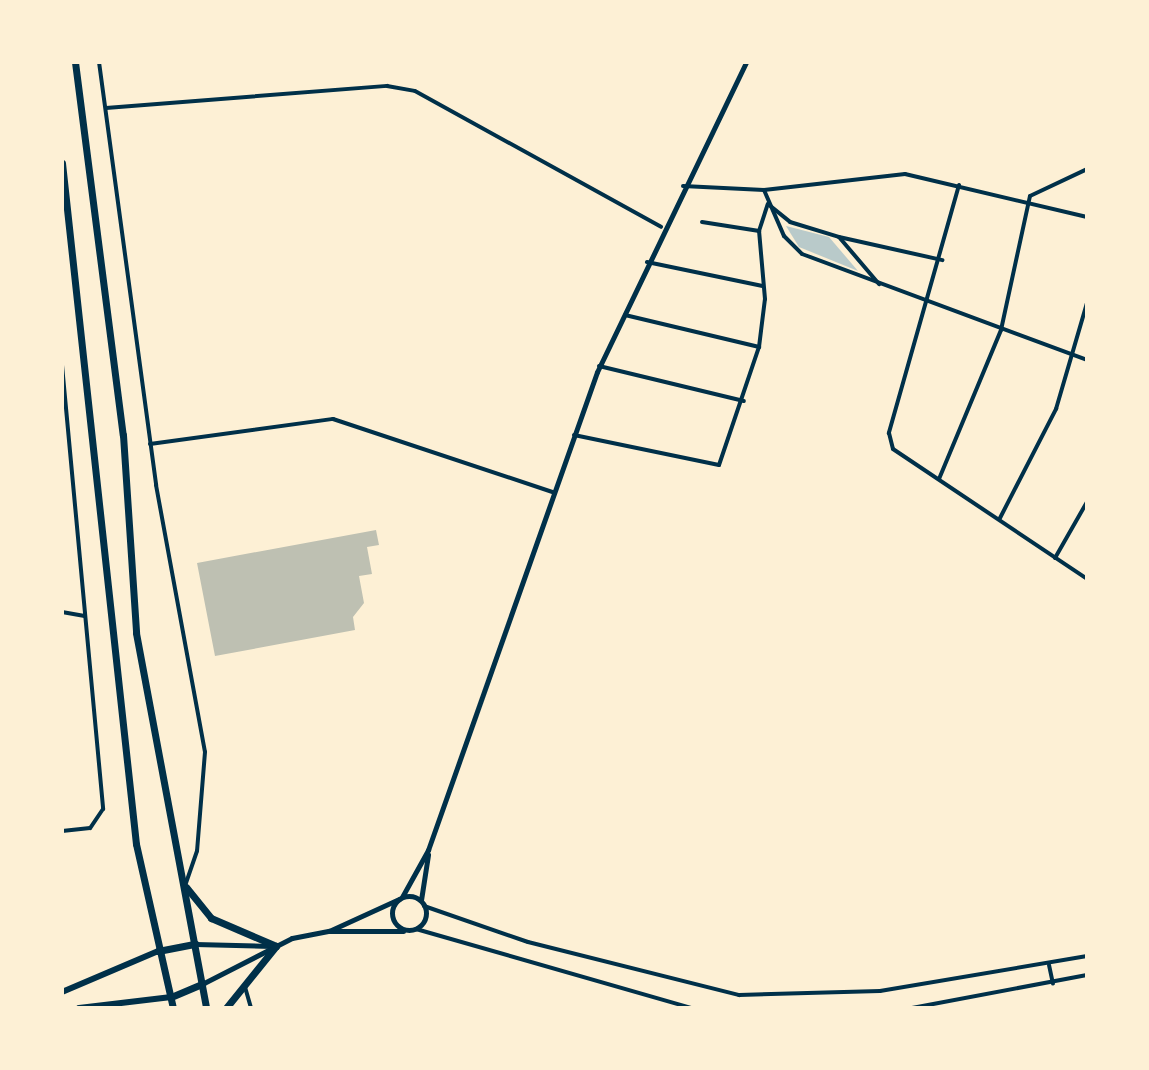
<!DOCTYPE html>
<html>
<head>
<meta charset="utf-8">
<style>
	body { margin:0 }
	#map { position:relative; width:1149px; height:1070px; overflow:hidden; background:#fdf0d5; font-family:"Open Sans",sans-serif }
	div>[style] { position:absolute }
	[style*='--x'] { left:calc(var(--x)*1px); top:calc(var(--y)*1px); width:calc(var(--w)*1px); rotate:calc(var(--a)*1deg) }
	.green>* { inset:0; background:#b9caca }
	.building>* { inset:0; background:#bec0b2 }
	.minor>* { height:4px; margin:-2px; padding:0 2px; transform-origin:2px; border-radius:2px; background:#003049 }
	.tertiary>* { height:5px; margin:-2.5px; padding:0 2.5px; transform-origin:2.5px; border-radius:2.5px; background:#003049 }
	.tertiary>.ring { margin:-2.5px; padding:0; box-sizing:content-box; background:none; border:5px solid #003049; border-radius:50% }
	.secondary>* { height:6px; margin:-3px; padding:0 3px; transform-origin:3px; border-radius:3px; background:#003049 }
	.trunk>* { height:7px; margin:-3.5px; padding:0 3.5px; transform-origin:3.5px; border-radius:3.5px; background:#003049 }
	span { translate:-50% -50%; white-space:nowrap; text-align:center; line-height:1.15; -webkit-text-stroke:7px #fdf0d5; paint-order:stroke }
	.frame { position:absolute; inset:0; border:64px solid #fdf0d5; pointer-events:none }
</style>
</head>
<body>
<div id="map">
	<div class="green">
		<div style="clip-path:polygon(786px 226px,829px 237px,858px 271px,799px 247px)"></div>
	</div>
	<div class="building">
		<div style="clip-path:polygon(376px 530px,379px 545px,367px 547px,372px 574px,359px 576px,364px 603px,353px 617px,355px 630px,215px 656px,197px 563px)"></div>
	</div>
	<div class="minor">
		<div style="--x:99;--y:62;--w:427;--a:82.3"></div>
		<div style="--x:156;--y:485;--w:271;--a:79.6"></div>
		<div style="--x:205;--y:752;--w:99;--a:94.6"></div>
		<div style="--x:197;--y:851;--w:36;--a:109"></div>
		<div style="--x:106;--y:108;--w:282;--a:-4.5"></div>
		<div style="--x:387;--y:86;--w:28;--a:10"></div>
		<div style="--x:415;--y:91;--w:281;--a:28.9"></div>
		<div style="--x:959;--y:185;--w:258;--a:105.8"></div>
		<div style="--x:889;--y:433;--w:16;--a:76"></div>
		<div style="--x:893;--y:449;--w:234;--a:33.8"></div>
		<div style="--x:683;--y:186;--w:81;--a:2.8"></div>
		<div style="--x:764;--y:190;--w:142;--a:-6.5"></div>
		<div style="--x:905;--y:174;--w:187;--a:13.3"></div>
		<div style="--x:764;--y:190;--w:50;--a:66.5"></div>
		<div style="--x:784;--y:236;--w:25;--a:45"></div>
		<div style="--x:802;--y:254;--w:304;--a:20.4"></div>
		<div style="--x:702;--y:222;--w:58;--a:9"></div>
		<div style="--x:839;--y:237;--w:106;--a:12.6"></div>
		<div style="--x:647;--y:262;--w:118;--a:11.7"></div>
		<div style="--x:625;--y:315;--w:138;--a:13.4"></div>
		<div style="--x:62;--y:365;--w:446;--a:84.7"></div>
		<div style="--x:103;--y:809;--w:23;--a:124"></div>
		<div style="--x:90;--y:828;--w:28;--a:174"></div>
		<div style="--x:599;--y:366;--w:149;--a:13.6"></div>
		<div style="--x:574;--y:435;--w:148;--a:11.7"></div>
		<div style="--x:719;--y:465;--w:125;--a:-71.3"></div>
		<div style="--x:759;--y:347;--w:48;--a:-82.9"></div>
		<div style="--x:765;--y:299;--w:68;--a:-95"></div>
		<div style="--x:759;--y:231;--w:28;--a:-72"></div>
		<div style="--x:768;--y:204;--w:28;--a:39"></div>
		<div style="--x:790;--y:222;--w:51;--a:17"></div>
		<div style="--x:839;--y:237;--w:62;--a:49.6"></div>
		<div style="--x:150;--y:444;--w:185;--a:-7.8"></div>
		<div style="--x:333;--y:419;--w:232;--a:18.4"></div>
		<div style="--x:939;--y:479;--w:161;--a:-67.4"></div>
		<div style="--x:1001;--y:330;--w:137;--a:-77.8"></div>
		<div style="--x:1030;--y:196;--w:63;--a:-25.3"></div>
		<div style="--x:1000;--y:518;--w:123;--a:-62.8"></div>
		<div style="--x:1056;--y:409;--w:110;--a:-73.7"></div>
		<div style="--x:1055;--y:558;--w:64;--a:-60.3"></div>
		<div style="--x:62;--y:612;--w:23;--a:10"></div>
		<div style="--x:424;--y:906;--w:110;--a:19.1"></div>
		<div style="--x:528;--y:942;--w:218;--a:14.1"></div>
		<div style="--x:739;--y:995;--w:141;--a:-1.6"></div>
		<div style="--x:880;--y:991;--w:210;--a:-9.6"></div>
		<div style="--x:416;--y:929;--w:286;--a:16"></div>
		<div style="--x:1049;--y:965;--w:19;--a:78"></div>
		<div style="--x:245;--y:987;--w:22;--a:74"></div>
		<div style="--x:912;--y:1008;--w:178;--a:-10.7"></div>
	</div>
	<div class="tertiary">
		<div class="ring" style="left:392px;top:896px;width:29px;height:29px"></div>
		<div style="--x:402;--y:897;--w:54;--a:-61"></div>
		<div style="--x:428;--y:850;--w:507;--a:-70.53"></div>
		<div style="--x:597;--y:372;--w:344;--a:-64.3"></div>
		<div style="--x:421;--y:900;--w:46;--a:-81.2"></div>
		<div style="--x:330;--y:931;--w:73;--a:0"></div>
		<div style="--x:195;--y:944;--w:76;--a:1.5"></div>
		<div style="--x:202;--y:984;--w:101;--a:-27.1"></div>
		<div style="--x:292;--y:938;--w:38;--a:-11"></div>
		<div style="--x:329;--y:931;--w:77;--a:-24.6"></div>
	</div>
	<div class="secondary">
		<div style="--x:62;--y:992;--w:104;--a:-23.1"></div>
		<div style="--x:79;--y:1008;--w:93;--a:-6.8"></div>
	</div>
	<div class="trunk">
		<div style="--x:75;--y:62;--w:376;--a:82.7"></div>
		<div style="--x:123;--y:435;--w:198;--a:86.2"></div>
		<div style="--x:136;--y:633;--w:381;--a:79.4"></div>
		<div style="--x:62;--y:163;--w:685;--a:83.8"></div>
		<div style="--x:136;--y:844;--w:168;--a:77.3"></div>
		<div style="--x:186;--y:887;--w:40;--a:51"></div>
		<div style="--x:211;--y:918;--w:71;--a:23.3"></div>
		<div style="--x:276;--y:946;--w:80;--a:128.9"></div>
		<div style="--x:158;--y:951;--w:38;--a:-11"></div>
		<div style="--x:171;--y:997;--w:34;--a:-23"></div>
	</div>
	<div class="frame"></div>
</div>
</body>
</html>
